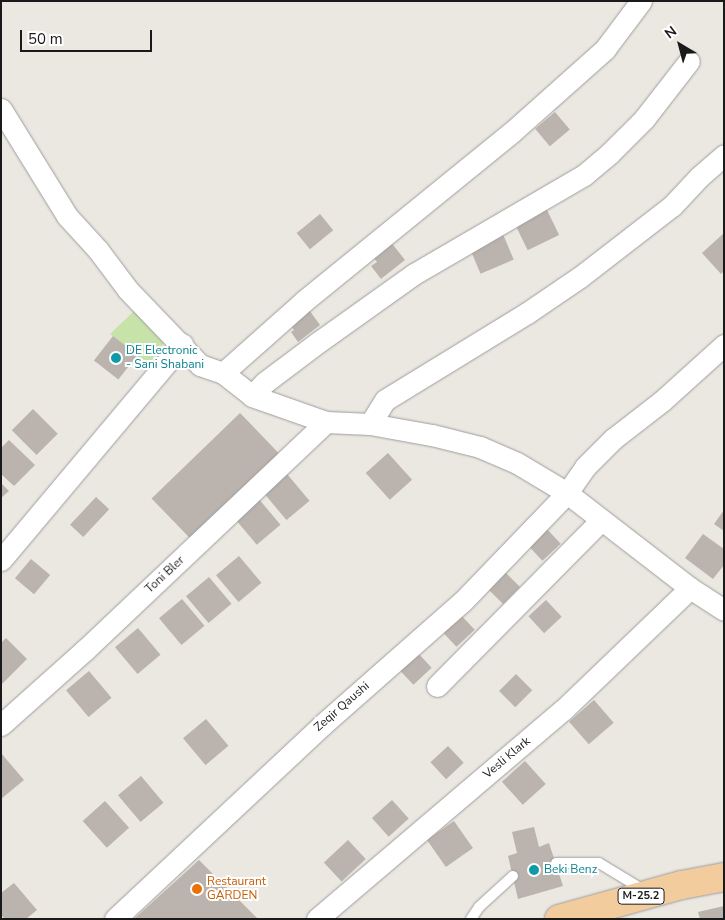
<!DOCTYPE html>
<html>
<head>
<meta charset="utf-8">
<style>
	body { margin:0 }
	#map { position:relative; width:725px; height:920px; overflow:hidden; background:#ebe7e1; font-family:"Nunito Sans",sans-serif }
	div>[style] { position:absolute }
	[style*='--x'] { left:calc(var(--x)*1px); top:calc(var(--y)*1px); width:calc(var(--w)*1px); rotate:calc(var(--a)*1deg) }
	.grass>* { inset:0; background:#c7e3a9 }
	.building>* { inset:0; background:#bbb3ae; transform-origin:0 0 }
	.roads { filter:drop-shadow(0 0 1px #9e9e9e) drop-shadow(0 0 1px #9e9e9e) }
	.service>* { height:10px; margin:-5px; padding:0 5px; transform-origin:5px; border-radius:5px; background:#fff }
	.minor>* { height:21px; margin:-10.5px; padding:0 10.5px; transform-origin:10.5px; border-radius:10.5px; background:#fff }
	.primary>* { height:28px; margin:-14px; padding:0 14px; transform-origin:14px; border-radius:14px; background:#f3cc9d }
	.dots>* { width:14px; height:14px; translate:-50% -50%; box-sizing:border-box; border:2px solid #fff; border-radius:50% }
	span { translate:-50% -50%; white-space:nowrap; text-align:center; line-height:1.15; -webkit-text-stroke:4px #fff; paint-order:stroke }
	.shield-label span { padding:1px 4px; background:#fff; border:1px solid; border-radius:4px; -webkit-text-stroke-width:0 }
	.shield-label { font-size:11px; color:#1a1a1a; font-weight:700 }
	.culture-label { font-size:12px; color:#0d838f }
	.left { translate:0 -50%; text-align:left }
	.street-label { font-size:12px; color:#1a1a1a }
	.food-label { font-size:12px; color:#c56008 }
	.frame { position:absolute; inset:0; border:2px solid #1a1a1a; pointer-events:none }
	.north { position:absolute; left:655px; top:20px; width:50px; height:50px; -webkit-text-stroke:4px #fff; paint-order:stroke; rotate:323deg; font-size:14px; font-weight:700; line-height:20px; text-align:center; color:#1a1a1a }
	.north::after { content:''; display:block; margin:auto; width:18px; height:22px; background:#1a1a1a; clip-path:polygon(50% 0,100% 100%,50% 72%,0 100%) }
	.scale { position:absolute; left:20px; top:30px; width:132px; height:22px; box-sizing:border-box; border:2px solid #1a1a1a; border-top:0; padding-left:6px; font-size:15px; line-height:18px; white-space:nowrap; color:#1a1a1a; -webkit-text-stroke:4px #fff; paint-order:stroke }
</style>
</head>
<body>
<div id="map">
	<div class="grass">
		<div style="clip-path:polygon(134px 311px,164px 343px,148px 365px,110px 334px)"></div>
	</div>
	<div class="building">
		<div style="left:555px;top:112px;width:23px;height:26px;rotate:50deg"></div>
		<div style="left:546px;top:208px;width:30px;height:35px;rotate:64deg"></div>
		<div style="left:320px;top:214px;width:21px;height:30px;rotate:51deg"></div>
		<div style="left:502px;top:232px;width:30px;height:36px;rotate:67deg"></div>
		<div style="clip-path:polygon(724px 233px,724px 271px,721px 274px,702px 253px)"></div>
		<div style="clip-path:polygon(390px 241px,405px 260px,381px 279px,371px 266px,377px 262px,371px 255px)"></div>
		<div style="clip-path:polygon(307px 307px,320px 325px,298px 342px,291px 332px,294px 330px,288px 322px)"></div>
		<div style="left:113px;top:336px;width:31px;height:31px;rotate:38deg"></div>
		<div style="left:33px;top:409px;width:35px;height:30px;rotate:45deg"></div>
		<div style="left:240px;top:413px;width:61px;height:123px;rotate:46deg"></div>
		<div style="clip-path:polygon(9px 440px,35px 465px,14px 486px,1px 474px,1px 448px)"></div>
		<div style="left:388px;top:453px;width:36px;height:30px;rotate:48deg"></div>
		<div style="left:287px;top:474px;width:35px;height:30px;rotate:50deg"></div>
		<div style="clip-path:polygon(1px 483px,9px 491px,1px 498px)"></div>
		<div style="left:96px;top:497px;width:18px;height:38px;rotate:43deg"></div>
		<div style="left:258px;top:498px;width:35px;height:31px;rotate:50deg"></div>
		<div style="clip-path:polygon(724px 510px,724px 531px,714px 524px)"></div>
		<div style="left:545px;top:527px;width:23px;height:25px;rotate:47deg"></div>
		<div style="clip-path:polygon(703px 534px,724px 549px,724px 565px,713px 579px,685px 558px)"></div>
		<div style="left:239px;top:556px;width:35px;height:30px;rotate:50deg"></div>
		<div style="left:31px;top:559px;width:25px;height:25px;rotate:40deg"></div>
		<div style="left:503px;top:570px;width:24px;height:24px;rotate:45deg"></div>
		<div style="left:209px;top:577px;width:35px;height:30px;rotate:50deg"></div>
		<div style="left:182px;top:599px;width:35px;height:30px;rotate:50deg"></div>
		<div style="left:546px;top:600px;width:23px;height:24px;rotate:47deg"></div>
		<div style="left:459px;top:613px;width:23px;height:25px;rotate:47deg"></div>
		<div style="left:138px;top:628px;width:35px;height:30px;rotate:50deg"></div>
		<div style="clip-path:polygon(6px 638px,27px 659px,1px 685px,1px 643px)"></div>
		<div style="left:416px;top:651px;width:23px;height:25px;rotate:47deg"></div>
		<div style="left:89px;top:671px;width:35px;height:30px;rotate:50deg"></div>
		<div style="left:516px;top:674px;width:23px;height:24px;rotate:45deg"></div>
		<div style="left:594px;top:700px;width:30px;height:33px;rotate:49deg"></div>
		<div style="left:206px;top:719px;width:35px;height:30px;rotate:50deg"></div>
		<div style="left:448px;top:746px;width:23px;height:24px;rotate:47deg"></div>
		<div style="clip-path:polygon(1px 753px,24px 780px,1px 799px)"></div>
		<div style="left:525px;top:761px;width:31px;height:31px;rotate:48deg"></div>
		<div style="left:141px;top:776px;width:35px;height:30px;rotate:50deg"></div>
		<div style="left:392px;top:800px;width:25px;height:27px;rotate:48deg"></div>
		<div style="left:105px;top:801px;width:36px;height:30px;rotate:48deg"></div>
		<div style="left:454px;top:821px;width:33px;height:33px;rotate:55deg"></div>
		<div style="clip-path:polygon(534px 827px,539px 847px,549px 843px,563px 886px,518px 899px,508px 856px,517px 853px,512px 832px)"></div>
		<div style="left:348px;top:840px;width:26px;height:33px;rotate:47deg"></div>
		<div style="clip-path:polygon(199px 860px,258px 919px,134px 919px)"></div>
		<div style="clip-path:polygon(14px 883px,37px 910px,26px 919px,5px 919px,1px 915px,1px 893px)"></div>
		<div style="clip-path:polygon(724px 906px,724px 919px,700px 919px,698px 912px)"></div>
	</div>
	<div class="roads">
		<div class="service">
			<div style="--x:556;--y:863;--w:43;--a:0"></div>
			<div style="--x:599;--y:863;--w:54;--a:31.3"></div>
			<div style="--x:471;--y:919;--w:14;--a:-56"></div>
			<div style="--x:479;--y:907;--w:46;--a:-42.4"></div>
		</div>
		<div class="minor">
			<div style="--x:1;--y:109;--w:126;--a:58.3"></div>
			<div style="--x:67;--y:216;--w:46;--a:47.6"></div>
			<div style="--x:98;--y:250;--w:50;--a:53.1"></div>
			<div style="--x:128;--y:290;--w:104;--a:46.2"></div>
			<div style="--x:200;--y:365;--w:24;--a:19"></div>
			<div style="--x:223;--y:373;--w:37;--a:38"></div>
			<div style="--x:252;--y:396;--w:78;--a:19.4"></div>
			<div style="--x:326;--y:422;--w:44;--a:2.6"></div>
			<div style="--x:370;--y:424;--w:63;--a:10.1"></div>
			<div style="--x:432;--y:435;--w:49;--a:14"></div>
			<div style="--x:480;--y:447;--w:40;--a:23.4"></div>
			<div style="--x:517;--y:463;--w:58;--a:31"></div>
			<div style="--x:567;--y:493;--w:155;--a:37.7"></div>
			<div style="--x:690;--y:588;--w:40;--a:32.9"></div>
			<div style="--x:223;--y:373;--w:108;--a:-41.6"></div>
			<div style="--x:304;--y:301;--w:268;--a:-39.1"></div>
			<div style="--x:512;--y:132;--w:125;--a:-41.7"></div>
			<div style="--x:605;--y:49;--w:60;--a:-53.1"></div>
			<div style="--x:252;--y:396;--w:18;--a:-47"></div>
			<div style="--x:264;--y:383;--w:70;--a:-36.9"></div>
			<div style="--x:320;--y:341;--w:115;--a:-35.5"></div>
			<div style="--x:414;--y:274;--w:197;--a:-30.2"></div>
			<div style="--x:584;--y:175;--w:34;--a:-40"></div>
			<div style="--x:610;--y:153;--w:48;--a:-45"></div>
			<div style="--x:644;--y:119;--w:73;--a:-52.2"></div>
			<div style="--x:370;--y:424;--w:28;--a:-58"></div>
			<div style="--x:385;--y:400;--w:167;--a:-31.5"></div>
			<div style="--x:527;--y:313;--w:64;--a:-34.2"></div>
			<div style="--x:580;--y:277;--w:116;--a:-37.7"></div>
			<div style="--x:672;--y:206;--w:40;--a:-47"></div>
			<div style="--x:699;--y:177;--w:33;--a:-41"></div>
			<div style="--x:1;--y:560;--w:282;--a:-50"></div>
			<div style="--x:437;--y:686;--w:233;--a:-45.3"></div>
			<div style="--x:1;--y:725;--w:113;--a:-41.8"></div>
			<div style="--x:85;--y:650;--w:332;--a:-43.4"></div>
			<div style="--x:115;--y:919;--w:282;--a:-43.1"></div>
			<div style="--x:321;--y:726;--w:189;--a:-41.4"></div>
			<div style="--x:463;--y:601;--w:150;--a:-46.1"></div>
			<div style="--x:567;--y:493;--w:32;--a:-55"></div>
			<div style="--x:585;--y:467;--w:40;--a:-45"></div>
			<div style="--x:613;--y:439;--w:62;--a:-37.8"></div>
			<div style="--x:662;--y:401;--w:84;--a:-42.1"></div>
			<div style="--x:317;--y:919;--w:323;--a:-40.4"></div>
			<div style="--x:563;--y:710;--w:176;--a:-43.8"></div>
		</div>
		<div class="primary">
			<div style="--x:559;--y:919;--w:128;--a:-15.5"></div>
			<div style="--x:682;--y:885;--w:43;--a:-10.8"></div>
		</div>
	</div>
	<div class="dots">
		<div style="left:116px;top:358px;background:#0f9aa8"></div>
		<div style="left:534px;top:870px;background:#0f9aa8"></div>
		<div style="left:197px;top:889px;background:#e8710a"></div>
	</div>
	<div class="shield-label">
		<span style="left:641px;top:896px">M-25.2</span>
	</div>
	<div class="culture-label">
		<span class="left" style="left:126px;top:358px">DE Electronic<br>- Sani Shabani</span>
		<span class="left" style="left:544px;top:870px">Beki Benz</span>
	</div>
	<div class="street-label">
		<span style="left:165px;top:575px;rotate:-43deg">Toni Bler</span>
		<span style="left:342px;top:707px;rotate:-41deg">Zeqir Qaushi</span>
		<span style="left:507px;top:758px;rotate:-40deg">Vesli Klark</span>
	</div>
	<div class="food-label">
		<span class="left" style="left:207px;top:889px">Restaurant<br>GARDEN</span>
	</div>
	<div class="frame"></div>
	<div class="north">N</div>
	<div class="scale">50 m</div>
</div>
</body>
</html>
